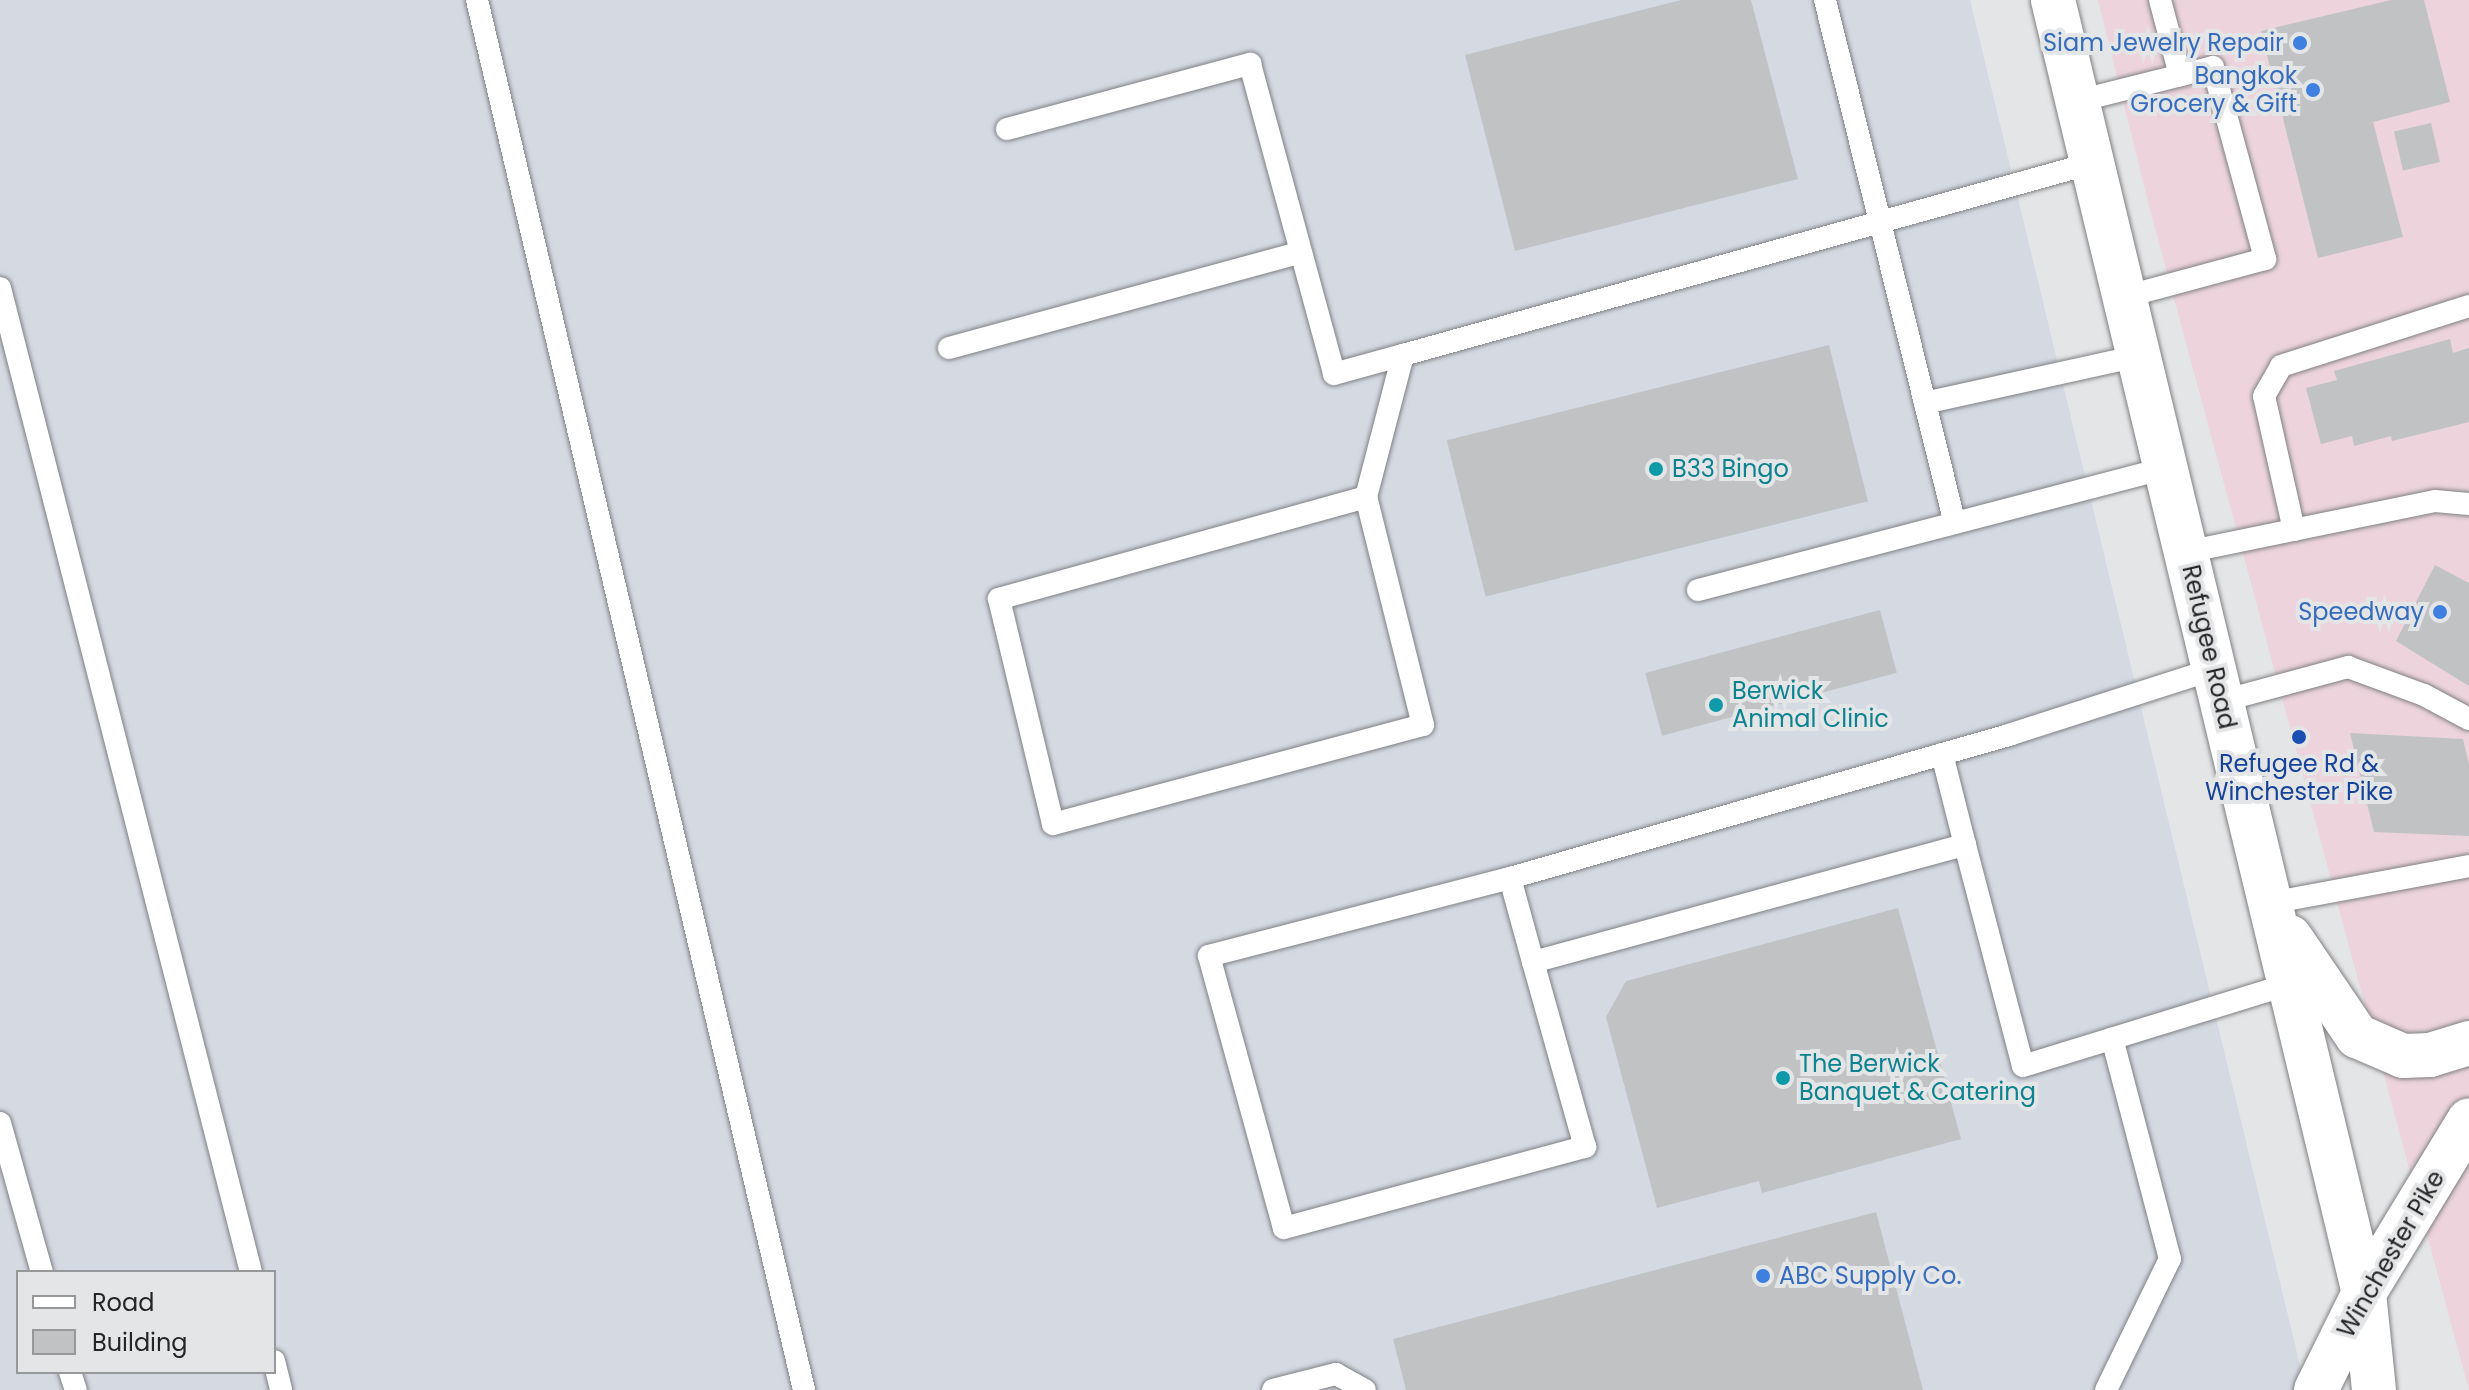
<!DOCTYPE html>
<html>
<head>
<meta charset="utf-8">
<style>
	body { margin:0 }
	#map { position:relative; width:2469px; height:1390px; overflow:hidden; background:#e4e5e7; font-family:Poppins,sans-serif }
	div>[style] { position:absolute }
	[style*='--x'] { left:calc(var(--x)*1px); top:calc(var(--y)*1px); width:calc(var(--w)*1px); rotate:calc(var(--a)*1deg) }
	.commercial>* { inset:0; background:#ecd3dc }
	.built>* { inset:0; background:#d4d9e2 }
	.building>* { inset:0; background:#c1c2c4; transform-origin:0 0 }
	.roads { filter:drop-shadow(0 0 2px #808183) drop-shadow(0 0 2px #808183) }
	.service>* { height:22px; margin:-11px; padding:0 11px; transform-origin:11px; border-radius:11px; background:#fff }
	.secondary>* { height:44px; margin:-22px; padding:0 22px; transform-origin:22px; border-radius:22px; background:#fff }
	.primary>* { height:44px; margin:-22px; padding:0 22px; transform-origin:22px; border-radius:22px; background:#fff }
	.dots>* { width:22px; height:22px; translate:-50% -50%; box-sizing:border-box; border:4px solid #e4e5e7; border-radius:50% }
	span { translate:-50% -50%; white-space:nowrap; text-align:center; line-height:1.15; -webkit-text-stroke:8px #e4e5e7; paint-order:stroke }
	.shop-label { font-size:24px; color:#366cbe }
	.right { translate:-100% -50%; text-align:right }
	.left { translate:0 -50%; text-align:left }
	.culture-label { font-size:24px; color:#0d838f }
	.street-label { font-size:24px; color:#242526 }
	.transit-label { font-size:24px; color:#164399 }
	.legend { position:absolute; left:16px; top:1270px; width:260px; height:104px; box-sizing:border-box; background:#e4e5e7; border:2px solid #97989a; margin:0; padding:10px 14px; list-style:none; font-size:24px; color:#242526 }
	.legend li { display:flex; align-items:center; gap:16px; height:40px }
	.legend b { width:40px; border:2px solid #97989a }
</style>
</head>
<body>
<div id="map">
	<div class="commercial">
		<div style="clip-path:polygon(2098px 0,2469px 0,2469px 1390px,2149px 206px)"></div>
	</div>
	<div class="built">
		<div style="clip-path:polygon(evenodd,0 0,1970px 0,2306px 1390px,0 1390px,0 0,18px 1272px,274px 1272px,274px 1372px,18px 1372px,18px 1272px)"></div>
	</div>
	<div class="building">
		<div style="clip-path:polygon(1681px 0,1751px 0,1798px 179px,1515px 251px,1465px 55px)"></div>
		<div style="clip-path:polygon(2391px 0,2424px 0,2450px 102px,2373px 122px,2403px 237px,2318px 258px,2261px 31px)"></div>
		<div style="left:2431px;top:123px;width:40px;height:38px;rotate:77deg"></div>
		<div style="clip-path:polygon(2450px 339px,2453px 353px,2469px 348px,2469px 422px,2392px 441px,2391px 436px,2354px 446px,2352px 436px,2321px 444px,2306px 388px,2337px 380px,2334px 371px)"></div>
		<div style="left:1829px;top:345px;width:161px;height:394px;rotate:76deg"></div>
		<div style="clip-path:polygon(2435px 565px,2469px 583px,2469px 686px,2396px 641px)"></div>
		<div style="left:1880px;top:610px;width:65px;height:243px;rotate:75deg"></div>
		<div style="clip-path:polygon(2350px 733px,2463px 739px,2469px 765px,2469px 836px,2374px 832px)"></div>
		<div style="clip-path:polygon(1898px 908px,1961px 1139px,1762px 1193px,1759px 1181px,1657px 1208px,1606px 1017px,1626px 981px)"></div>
		<div style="clip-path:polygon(1876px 1212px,1923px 1390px,1406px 1390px,1393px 1339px)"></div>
	</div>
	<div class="roads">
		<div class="service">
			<div style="--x:477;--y:0;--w:1428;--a:76.76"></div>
			<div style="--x:1825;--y:0;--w:536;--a:76.07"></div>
			<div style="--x:2160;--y:0;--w:78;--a:75.1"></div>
			<div style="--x:2078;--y:101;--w:139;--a:-14.1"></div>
			<div style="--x:2213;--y:67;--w:199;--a:74.8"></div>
			<div style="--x:2265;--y:259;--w:146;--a:164.9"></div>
			<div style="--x:1007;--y:129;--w:252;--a:-15"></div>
			<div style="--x:1250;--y:64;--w:321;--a:74.8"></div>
			<div style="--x:1334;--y:374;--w:72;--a:-15.4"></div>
			<div style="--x:0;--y:288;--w:1016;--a:75.69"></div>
			<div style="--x:949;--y:348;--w:363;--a:-15.2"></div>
			<div style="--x:1925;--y:403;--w:219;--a:-12.4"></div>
			<div style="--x:1366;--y:497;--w:381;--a:164.5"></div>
			<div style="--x:999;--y:599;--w:231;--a:76.5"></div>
			<div style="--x:1053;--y:824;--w:383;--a:-15"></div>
			<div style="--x:1423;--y:725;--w:235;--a:-104"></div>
			<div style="--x:1366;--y:497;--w:147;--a:-75.4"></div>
			<div style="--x:1403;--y:355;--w:715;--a:-15.57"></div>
			<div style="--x:2294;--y:530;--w:137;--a:-102.6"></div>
			<div style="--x:2264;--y:396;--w:34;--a:-60"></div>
			<div style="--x:2281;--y:366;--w:197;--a:-17.7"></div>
			<div style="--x:2186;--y:552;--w:254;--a:-11.6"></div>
			<div style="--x:2435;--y:501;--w:34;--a:5"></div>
			<div style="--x:1698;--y:590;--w:484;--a:-14.6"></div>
			<div style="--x:2214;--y:669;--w:215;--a:162.2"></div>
			<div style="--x:2009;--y:735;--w:519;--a:164.01"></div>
			<div style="--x:1510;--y:878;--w:311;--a:165.5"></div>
			<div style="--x:1209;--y:956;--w:282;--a:74.6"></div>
			<div style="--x:1284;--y:1228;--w:312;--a:-15.1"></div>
			<div style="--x:1585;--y:1147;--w:192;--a:-105.7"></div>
			<div style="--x:1533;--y:962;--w:448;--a:-15.2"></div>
			<div style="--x:1965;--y:845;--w:228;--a:75.3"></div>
			<div style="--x:2023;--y:1066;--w:279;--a:-17.1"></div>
			<div style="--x:2222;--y:701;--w:131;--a:-15.1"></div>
			<div style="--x:2348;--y:667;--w:81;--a:20.2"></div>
			<div style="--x:2424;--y:695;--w:51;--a:28.1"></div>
			<div style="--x:1942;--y:754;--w:94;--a:75.8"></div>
			<div style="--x:1510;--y:878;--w:87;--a:74.7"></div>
			<div style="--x:2270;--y:903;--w:202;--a:-10.5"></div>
			<div style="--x:0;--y:1123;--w:155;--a:74.3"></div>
			<div style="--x:274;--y:1361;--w:30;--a:76"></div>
			<div style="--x:70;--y:1372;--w:19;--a:72"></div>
			<div style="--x:1273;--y:1390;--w:65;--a:-14.3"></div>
			<div style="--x:1336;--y:1374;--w:33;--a:29"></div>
			<div style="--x:2106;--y:1390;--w:146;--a:-64"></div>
			<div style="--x:2170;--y:1259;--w:228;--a:-104.7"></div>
		</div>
		<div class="secondary">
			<div style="--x:2364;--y:1293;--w:202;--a:-58.7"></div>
		</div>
		<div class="primary">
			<div style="--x:2053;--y:0;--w:1330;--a:76.48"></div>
			<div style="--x:2364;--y:1293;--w:98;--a:84.1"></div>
			<div style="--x:2290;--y:937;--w:120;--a:55.9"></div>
			<div style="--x:2357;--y:1036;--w:50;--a:23.5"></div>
			<div style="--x:2403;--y:1056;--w:27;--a:-2"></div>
			<div style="--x:2430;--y:1055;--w:41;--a:-17.1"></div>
			<div style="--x:2316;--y:1390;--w:108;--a:-63.7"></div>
		</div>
	</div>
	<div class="dots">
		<div style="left:2300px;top:43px;background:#3f7fe0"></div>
		<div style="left:2313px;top:90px;background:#3f7fe0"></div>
		<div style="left:1656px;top:469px;background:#0f9aa8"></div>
		<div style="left:2440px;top:612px;background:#3f7fe0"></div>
		<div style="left:1716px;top:705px;background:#0f9aa8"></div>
		<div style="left:2299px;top:737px;background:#1a4fb4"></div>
		<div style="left:1783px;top:1078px;background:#0f9aa8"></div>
		<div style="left:1763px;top:1276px;background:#3f7fe0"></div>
	</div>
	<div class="shop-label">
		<span class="right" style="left:2284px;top:43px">Siam Jewelry Repair</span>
		<span class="right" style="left:2297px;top:90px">Bangkok<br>Grocery &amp; Gift</span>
		<span class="right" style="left:2424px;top:612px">Speedway</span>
		<span class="left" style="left:1779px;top:1276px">ABC Supply Co.</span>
	</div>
	<div class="culture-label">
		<span class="left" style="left:1672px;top:469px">B33 Bingo</span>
		<span class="left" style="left:1732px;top:705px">Berwick<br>Animal Clinic</span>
		<span class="left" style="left:1799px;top:1078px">The Berwick<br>Banquet &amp; Catering</span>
	</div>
	<div class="street-label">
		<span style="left:2209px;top:647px;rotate:77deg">Refugee Road</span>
		<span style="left:2391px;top:1254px;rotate:-60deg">Winchester Pike</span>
	</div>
	<div class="transit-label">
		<span style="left:2299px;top:778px">Refugee Rd &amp;<br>Winchester Pike</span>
	</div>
	<ul class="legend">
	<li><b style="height:10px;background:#fff"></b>Road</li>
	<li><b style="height:22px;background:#c1c2c4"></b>Building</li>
	</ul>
</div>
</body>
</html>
